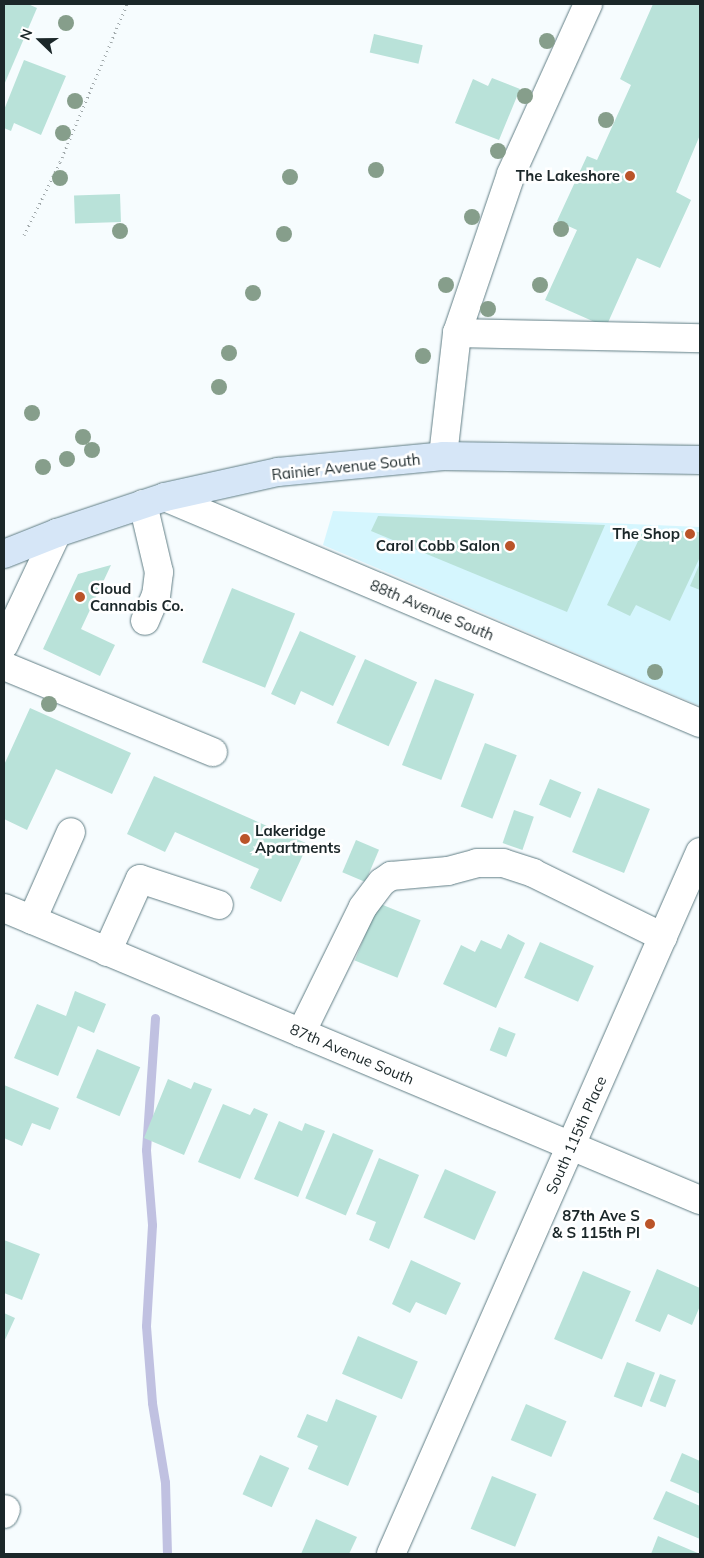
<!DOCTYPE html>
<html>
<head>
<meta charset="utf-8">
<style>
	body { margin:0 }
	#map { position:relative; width:704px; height:1558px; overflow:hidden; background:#f6fcfe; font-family:Mulish,sans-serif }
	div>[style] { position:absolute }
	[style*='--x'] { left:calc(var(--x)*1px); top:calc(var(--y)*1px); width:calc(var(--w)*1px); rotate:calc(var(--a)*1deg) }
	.built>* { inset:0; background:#d5f6fe }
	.stream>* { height:9px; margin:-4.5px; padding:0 4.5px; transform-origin:4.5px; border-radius:4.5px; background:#c0c1e1 }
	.building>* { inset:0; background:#b9e2d9; transform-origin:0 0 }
	.path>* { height:3px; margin-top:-1.5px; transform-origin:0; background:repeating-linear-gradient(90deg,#a2aaac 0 1px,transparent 0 5px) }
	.roads { filter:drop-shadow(0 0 1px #617e85) drop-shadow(0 0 1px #617e85) }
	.minor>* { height:28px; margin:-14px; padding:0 14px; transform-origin:14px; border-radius:14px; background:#fff }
	.major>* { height:28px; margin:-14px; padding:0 14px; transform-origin:14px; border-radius:14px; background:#d6e6f7 }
	.trees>* { width:16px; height:16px; margin:-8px; border-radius:50%; background:#869e8b }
	.dots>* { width:14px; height:14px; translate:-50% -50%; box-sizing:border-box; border:2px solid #fff; border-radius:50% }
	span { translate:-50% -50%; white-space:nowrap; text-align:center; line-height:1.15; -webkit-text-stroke:5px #fff; paint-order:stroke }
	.poi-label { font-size:15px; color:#1b2729; font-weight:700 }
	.right { translate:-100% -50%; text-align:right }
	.left { translate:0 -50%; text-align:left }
	.street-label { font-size:15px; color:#1b2729 }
	.frame { position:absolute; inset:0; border:5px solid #1b2729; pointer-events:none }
	.north { position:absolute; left:15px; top:15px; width:50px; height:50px; -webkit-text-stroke:4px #fff; paint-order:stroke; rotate:292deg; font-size:14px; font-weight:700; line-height:20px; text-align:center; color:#1b2729 }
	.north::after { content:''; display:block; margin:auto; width:18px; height:22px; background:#1b2729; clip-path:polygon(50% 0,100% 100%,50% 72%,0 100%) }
</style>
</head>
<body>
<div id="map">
	<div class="built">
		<div style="clip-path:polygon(333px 511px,700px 527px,700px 706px,323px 545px)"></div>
	</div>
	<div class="stream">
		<div style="--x:155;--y:1018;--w:132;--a:93.9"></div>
		<div style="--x:146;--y:1150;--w:75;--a:85.4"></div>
		<div style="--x:152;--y:1225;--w:101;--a:93.4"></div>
		<div style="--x:146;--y:1326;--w:77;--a:85.5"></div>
		<div style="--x:152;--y:1403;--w:80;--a:80.7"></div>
		<div style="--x:165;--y:1482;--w:72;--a:88.4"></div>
	</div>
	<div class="building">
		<div style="clip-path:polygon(4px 4px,28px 4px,37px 8px,4px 85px)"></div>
		<div style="clip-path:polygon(653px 4px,700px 4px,700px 135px,676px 192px,691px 200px,660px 268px,637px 258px,606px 327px,545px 300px,577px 230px,557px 221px,587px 156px,597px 160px,631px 85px,620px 79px)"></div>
		<div style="left:374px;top:34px;width:50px;height:19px;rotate:13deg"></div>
		<div style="clip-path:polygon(24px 60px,66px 76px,41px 135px,14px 123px,11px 131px,4px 128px,4px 110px)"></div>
		<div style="clip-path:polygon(492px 78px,520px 89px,499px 140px,455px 123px,473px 79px,488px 86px)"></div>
		<div style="left:120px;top:194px;width:28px;height:46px;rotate:88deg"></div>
		<div style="clip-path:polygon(378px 516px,605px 525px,567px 612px,371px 531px)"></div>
		<div style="clip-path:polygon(644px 529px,700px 532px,700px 557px,670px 621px,636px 605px,630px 616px,607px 605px)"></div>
		<div style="clip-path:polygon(700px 563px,700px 590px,690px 586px)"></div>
		<div style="clip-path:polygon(111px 565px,81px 629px,115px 645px,100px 676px,43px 649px,78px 574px)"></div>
		<div style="left:232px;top:588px;width:68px;height:80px;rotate:22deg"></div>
		<div style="clip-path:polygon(300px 631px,356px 656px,333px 706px,301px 691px,295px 705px,271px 694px)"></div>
		<div style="left:365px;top:659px;width:57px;height:70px;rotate:24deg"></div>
		<div style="left:435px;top:679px;width:42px;height:92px;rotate:21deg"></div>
		<div style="clip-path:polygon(30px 708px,131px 753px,112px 794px,56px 769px,27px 830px,4px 819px,4px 765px)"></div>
		<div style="left:485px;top:743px;width:34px;height:68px;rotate:21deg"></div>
		<div style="clip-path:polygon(154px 776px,308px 844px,281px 902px,250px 888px,259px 869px,175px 832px,165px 852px,127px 834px)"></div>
		<div style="left:550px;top:779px;width:34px;height:28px;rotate:23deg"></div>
		<div style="left:598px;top:788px;width:56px;height:69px;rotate:22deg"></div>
		<div style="left:514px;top:810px;width:21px;height:35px;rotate:19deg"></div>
		<div style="left:356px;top:840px;width:25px;height:35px;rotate:23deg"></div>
		<div style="left:378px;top:903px;width:46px;height:62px;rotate:22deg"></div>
		<div style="clip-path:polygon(508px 934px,525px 943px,496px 1008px,443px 984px,461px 945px,475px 952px,481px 940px,501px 949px)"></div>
		<div style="left:540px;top:942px;width:59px;height:39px;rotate:24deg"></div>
		<div style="clip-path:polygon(75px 991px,106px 1004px,94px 1033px,78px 1026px,58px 1076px,14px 1058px,37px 1004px,66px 1016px)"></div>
		<div style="left:499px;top:1027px;width:18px;height:25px;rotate:22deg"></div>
		<div style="left:97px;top:1049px;width:47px;height:53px;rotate:23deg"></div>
		<div style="clip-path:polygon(168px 1079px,191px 1089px,194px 1082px,212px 1089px,184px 1155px,144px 1138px)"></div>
		<div style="clip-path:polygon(4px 1085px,59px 1108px,50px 1130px,32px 1123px,22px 1146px,4px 1138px)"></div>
		<div style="clip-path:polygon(223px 1104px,250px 1115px,254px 1108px,268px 1114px,240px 1179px,198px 1162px)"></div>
		<div style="clip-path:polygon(279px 1121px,302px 1131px,305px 1123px,325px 1131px,298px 1197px,254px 1179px)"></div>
		<div style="left:333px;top:1133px;width:44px;height:71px;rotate:23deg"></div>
		<div style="clip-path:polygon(379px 1158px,419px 1175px,389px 1249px,369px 1240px,376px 1222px,356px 1214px)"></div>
		<div style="left:445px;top:1169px;width:56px;height:53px;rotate:24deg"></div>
		<div style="clip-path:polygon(4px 1240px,40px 1254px,22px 1300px,4px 1293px)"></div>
		<div style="clip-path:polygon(411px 1260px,461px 1283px,446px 1315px,416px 1302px,410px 1313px,392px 1304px)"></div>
		<div style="clip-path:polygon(657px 1269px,700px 1288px,700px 1306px,692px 1325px,668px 1314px,660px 1332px,635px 1321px)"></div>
		<div style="left:583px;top:1271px;width:52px;height:74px;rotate:23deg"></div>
		<div style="clip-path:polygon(4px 1313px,15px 1318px,4px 1342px)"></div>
		<div style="left:358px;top:1336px;width:65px;height:41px;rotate:23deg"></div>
		<div style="left:627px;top:1362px;width:30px;height:37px;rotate:21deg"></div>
		<div style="left:660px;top:1374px;width:17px;height:29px;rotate:21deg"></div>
		<div style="clip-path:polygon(336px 1399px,377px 1416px,348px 1486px,308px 1469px,318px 1446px,297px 1437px,307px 1414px,327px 1422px)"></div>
		<div style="left:526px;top:1404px;width:44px;height:39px;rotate:23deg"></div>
		<div style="clip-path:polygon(682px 1453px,700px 1461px,700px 1494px,670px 1481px)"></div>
		<div style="left:260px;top:1455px;width:32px;height:43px;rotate:24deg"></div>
		<div style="left:492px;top:1476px;width:48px;height:57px;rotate:22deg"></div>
		<div style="clip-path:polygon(666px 1491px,700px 1506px,700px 1539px,653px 1519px)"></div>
		<div style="clip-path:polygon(316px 1519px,357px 1537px,349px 1554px,301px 1554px)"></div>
		<div style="clip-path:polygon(658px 1536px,700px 1554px,651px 1554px)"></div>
	</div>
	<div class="path">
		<div style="--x:24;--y:235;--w:81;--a:-63.7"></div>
		<div style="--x:60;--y:162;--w:172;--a:-67"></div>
	</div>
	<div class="roads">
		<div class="minor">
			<div style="--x:457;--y:333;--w:243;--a:1.2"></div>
			<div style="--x:443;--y:456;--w:124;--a:-83.5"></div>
			<div style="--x:457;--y:333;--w:168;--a:-71.2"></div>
			<div style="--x:511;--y:174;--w:187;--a:-65.6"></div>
			<div style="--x:165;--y:497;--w:581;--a:22.9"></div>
			<div style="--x:143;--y:504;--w:70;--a:76.8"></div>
			<div style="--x:159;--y:572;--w:23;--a:97"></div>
			<div style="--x:156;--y:595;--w:28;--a:113"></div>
			<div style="--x:4;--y:645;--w:124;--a:-64.7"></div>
			<div style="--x:4;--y:666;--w:226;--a:22.4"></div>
			<div style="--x:4;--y:908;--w:755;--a:22.76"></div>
			<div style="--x:32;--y:920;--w:96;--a:-66.1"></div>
			<div style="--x:107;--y:952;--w:80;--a:-65.7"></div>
			<div style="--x:140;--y:879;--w:83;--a:18.2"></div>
			<div style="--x:301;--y:1033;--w:140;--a:-63.8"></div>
			<div style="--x:363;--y:907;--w:31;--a:-53"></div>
			<div style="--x:382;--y:882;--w:11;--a:-34"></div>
			<div style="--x:391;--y:876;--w:57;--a:-5"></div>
			<div style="--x:448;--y:871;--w:30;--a:-15"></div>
			<div style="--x:477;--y:863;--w:26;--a:0"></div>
			<div style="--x:503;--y:863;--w:32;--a:18"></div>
			<div style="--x:533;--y:873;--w:145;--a:26.2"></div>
			<div style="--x:4;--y:1514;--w:5;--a:-68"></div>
			<div style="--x:391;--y:1554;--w:767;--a:-66.24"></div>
		</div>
		<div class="major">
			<div style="--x:4;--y:554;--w:57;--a:-21.6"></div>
			<div style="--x:57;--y:533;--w:114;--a:-18.4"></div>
			<div style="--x:165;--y:497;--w:116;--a:-12.5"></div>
			<div style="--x:278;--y:472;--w:166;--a:-5.5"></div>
			<div style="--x:443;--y:456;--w:257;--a:0.9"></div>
		</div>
	</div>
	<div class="trees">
		<div style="left:66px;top:23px"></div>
		<div style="left:547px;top:41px"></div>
		<div style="left:525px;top:96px"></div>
		<div style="left:75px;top:101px"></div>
		<div style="left:606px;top:120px"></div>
		<div style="left:63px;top:133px"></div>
		<div style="left:498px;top:151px"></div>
		<div style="left:376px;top:170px"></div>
		<div style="left:290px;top:177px"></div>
		<div style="left:60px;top:178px"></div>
		<div style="left:472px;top:217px"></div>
		<div style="left:561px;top:229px"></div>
		<div style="left:120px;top:231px"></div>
		<div style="left:284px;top:234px"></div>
		<div style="left:446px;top:285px"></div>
		<div style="left:540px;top:285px"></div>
		<div style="left:253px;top:293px"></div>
		<div style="left:488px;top:309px"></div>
		<div style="left:229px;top:353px"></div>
		<div style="left:423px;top:356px"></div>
		<div style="left:219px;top:387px"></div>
		<div style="left:32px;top:413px"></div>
		<div style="left:83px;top:437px"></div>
		<div style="left:92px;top:450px"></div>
		<div style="left:67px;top:459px"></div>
		<div style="left:43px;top:467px"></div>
		<div style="left:655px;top:672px"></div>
		<div style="left:49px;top:704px"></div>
	</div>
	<div class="dots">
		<div style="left:630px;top:176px;background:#ba5429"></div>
		<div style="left:690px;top:534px;background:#ba5429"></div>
		<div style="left:510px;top:546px;background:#ba5429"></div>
		<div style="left:80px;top:597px;background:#ba5429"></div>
		<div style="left:245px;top:839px;background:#ba5429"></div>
		<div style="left:650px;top:1224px;background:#ba5429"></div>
	</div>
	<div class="poi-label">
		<span class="right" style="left:620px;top:176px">The Lakeshore</span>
		<span class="right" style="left:680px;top:534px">The Shop</span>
		<span class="right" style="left:500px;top:546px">Carol Cobb Salon</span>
		<span class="left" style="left:90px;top:597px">Cloud<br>Cannabis Co.</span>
		<span class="left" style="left:255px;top:839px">Lakeridge<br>Apartments</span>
		<span class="right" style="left:640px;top:1224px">87th Ave S<br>&amp; S 115th Pl</span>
	</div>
	<div class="street-label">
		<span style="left:346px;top:467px;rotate:-6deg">Rainier Avenue South</span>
		<span style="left:432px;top:610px;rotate:23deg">88th Avenue South</span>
		<span style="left:352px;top:1054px;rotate:23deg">87th Avenue South</span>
		<span style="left:576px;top:1135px;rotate:-66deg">South 115th Place</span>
	</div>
	<div class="frame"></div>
	<div class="north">N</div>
</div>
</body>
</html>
